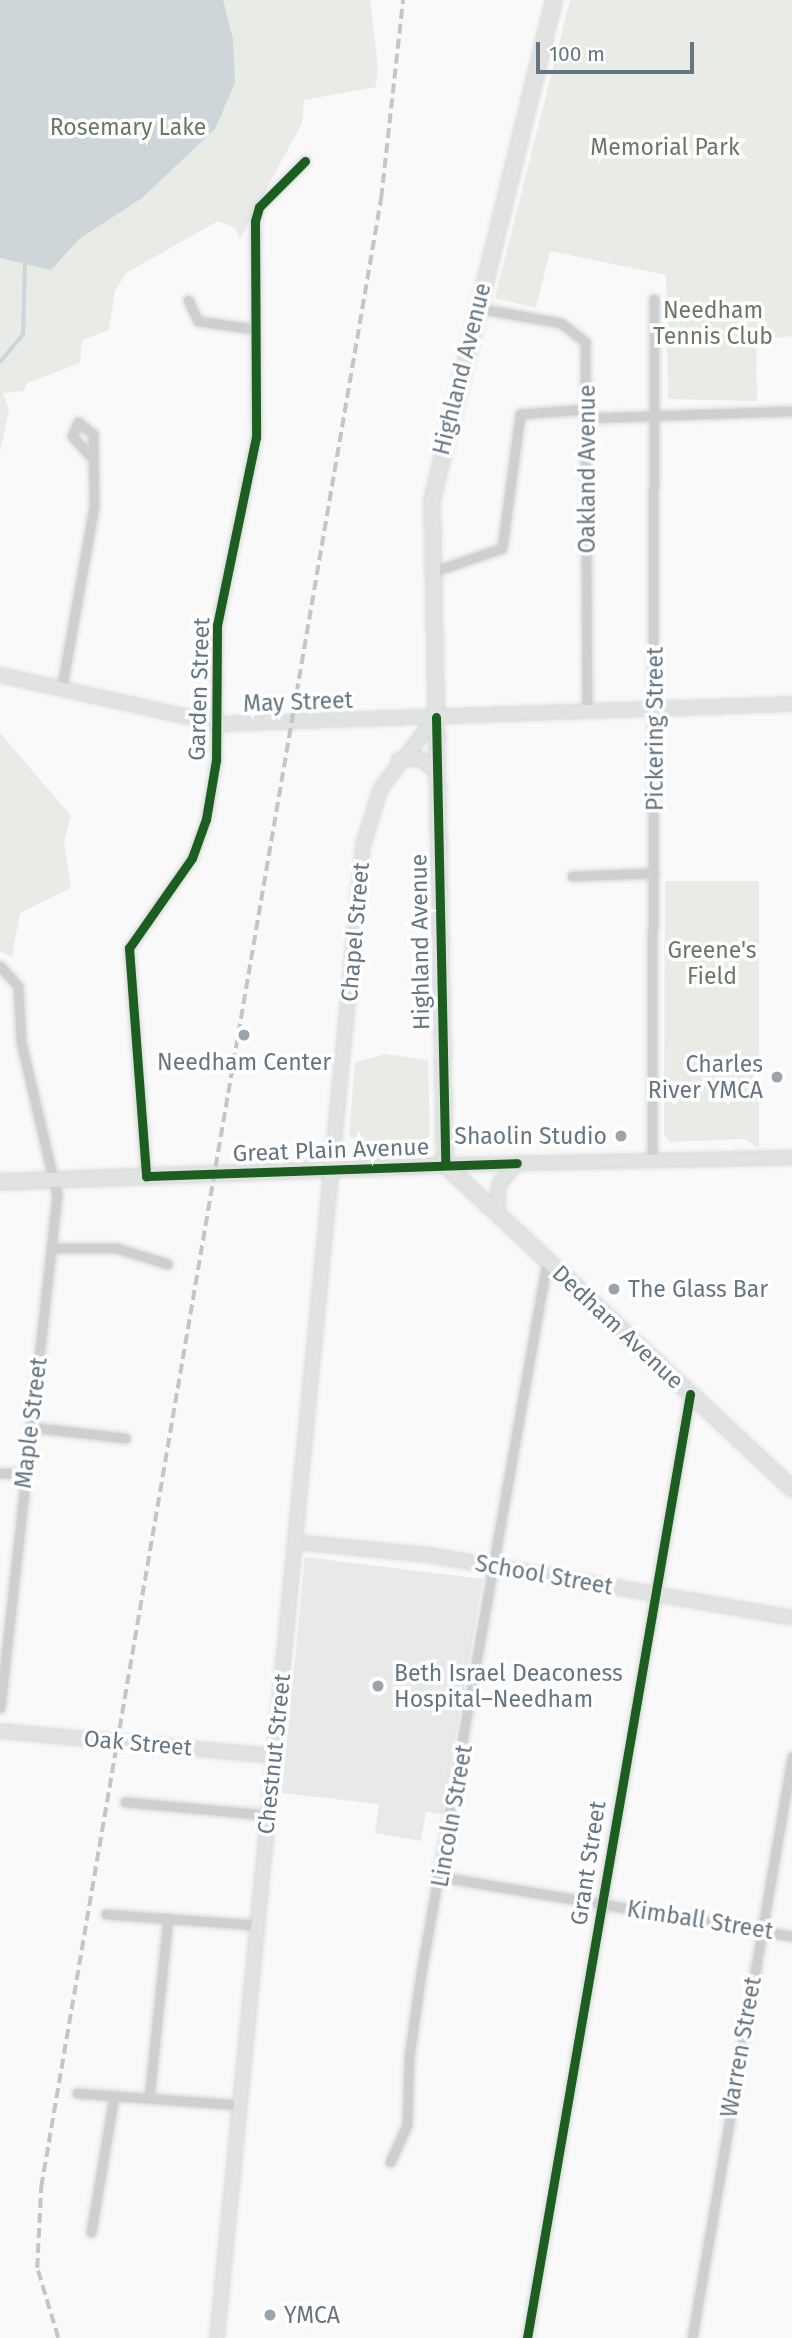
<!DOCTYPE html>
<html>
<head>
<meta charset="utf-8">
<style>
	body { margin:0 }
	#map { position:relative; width:792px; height:2338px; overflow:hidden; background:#f9f9f9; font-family:"Fira Sans",sans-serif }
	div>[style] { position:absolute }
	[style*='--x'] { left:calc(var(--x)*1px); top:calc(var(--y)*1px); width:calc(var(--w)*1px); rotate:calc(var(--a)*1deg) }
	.built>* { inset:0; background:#e8e9e9 }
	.green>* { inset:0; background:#e8ebe6 }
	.water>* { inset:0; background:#ced6d9 }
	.stream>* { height:3.5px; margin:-1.75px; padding:0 1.75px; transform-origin:1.75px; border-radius:1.75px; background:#ced6d9 }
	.roads { filter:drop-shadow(0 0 2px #d5d6d7) drop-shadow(0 0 2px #d5d6d7) }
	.street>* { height:9px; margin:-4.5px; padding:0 4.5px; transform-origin:4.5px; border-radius:4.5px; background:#cecfd0 }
	.secondary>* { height:12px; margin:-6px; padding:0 6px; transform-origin:6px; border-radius:6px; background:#e1e2e2 }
	.primary>* { height:14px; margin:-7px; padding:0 7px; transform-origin:7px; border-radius:7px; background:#e1e2e2 }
	.rail>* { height:3.5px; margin-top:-1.75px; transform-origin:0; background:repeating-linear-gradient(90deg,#c3c5c6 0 10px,transparent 0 15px) }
	.cycleway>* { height:9px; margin:-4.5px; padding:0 4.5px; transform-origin:4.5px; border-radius:4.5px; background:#1b5e20 }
	.dots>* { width:19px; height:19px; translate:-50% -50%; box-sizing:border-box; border:4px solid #fff; border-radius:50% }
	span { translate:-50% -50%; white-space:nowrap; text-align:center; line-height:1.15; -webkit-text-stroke:7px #fff; paint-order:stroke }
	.park-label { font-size:23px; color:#687a64 }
	.street-label { font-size:23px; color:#657683 }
	.poi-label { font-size:23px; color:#657683 }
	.right { translate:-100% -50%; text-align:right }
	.left { translate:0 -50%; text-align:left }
	.scale { position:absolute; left:536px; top:42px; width:158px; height:32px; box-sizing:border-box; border:4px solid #657683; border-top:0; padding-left:9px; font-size:21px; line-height:24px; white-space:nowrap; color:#657683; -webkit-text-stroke:5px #fff; paint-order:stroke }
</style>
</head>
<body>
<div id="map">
	<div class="built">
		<div style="clip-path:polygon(305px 1557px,483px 1579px,442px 1814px,426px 1812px,421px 1841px,375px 1833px,379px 1804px,282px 1793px)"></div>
	</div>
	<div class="green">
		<div style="clip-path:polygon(0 0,370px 0,378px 66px,376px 87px,304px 100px,302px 123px,240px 239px,235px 228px,218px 221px,126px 273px,115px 291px,109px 330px,82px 340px,80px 363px,27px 383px,24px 391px,3px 393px,9px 410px,0 452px)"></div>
		<div style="clip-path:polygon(570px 0,792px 0,792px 336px,756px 340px,757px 401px,668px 399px,666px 275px,550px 251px,536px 308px,495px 298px)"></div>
		<div style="clip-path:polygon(0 733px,71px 816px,64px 841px,71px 888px,20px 913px,12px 957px,0 951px)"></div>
		<div style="clip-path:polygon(665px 881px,759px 881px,759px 1148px,744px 1139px,670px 1142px,664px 1134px)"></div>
		<div style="clip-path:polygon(386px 1054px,428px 1060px,430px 1136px,416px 1144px,388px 1139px,362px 1146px,349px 1135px,355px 1062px)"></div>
	</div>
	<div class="water">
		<div style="clip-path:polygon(0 0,223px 0,233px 39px,235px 83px,215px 129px,142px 198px,79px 239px,51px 270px,0 258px)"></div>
	</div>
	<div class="stream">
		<div style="--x:0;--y:362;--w:35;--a:-50"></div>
		<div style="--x:23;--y:335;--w:71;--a:-88.4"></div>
	</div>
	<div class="roads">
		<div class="street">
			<div style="--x:188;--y:300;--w:23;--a:65"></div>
			<div style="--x:198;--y:321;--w:57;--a:8.1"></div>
			<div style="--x:477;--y:308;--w:85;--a:10.1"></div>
			<div style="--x:561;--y:323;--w:31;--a:38"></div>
			<div style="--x:585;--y:342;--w:370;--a:89.7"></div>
			<div style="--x:587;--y:418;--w:205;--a:-2"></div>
			<div style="--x:432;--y:572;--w:74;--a:-18.9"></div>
			<div style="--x:502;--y:548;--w:135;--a:-82.3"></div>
			<div style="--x:520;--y:414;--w:67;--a:-4.3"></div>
			<div style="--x:62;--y:686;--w:183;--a:-79.9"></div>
			<div style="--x:94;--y:506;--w:72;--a:-90.8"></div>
			<div style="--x:93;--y:434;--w:19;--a:-141"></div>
			<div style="--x:78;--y:422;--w:15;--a:113"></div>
			<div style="--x:72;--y:436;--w:25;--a:48"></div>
			<div style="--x:572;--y:876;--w:82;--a:-2.1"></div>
			<div style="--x:0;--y:966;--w:27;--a:48"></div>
			<div style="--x:18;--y:986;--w:56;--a:86.9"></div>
			<div style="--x:21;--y:1042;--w:157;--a:76.8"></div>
			<div style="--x:57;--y:1195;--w:516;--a:96.34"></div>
			<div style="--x:652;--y:1159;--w:860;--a:-89.87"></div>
			<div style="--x:146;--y:1176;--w:229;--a:-94.3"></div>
			<div style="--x:129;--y:948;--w:110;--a:-55"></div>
			<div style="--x:192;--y:858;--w:41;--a:-70.3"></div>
			<div style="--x:206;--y:819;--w:60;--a:-80.4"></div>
			<div style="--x:216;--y:760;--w:135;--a:-89.6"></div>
			<div style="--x:217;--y:625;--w:192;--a:-78.3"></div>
			<div style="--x:256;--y:437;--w:216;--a:-90.3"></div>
			<div style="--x:255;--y:221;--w:15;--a:-74"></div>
			<div style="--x:259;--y:207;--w:65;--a:-45"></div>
			<div style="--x:51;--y:1248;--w:65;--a:0"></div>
			<div style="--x:116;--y:1248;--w:54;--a:17.1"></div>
			<div style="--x:30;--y:1427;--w:96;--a:6.6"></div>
			<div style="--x:0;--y:1473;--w:24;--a:2"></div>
			<div style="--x:125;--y:1802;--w:144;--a:5.2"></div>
			<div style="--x:442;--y:1877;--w:355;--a:9.6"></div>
			<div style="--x:106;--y:1914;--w:150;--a:4.2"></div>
			<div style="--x:77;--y:2093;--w:163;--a:4.2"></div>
			<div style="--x:149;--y:2098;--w:181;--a:-84"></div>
			<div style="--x:390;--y:2162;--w:41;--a:-65.3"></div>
			<div style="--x:407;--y:2125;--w:68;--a:-88.3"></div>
			<div style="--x:409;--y:2057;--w:85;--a:-81.9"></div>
			<div style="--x:421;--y:1973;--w:723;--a:-79.96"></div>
			<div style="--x:91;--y:2232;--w:138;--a:-80.4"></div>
			<div style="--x:527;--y:2338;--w:958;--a:-80.2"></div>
			<div style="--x:692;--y:2338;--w:590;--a:-80.23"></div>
		</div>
		<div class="secondary">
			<div style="--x:0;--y:675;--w:225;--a:12.6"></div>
			<div style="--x:220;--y:724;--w:572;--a:-2"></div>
			<div style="--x:398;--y:760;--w:21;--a:-5"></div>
			<div style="--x:419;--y:758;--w:21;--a:37"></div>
			<div style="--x:445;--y:1165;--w:347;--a:-1.2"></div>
			<div style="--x:497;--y:1213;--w:29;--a:-86"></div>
			<div style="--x:499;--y:1184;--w:28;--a:-49"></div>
			<div style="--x:295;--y:1542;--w:135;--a:5.5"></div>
			<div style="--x:429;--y:1555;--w:368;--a:9.8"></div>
			<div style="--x:0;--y:1731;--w:276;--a:5.2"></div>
			<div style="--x:217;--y:2338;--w:1500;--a:-84.41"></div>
			<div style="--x:363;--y:845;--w:60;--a:-72.5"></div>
			<div style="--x:381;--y:788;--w:90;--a:-52.2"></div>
		</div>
		<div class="primary">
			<div style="--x:445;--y:1165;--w:665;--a:-91.12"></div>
			<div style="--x:432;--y:500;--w:515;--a:-76.29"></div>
			<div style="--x:445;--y:1165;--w:475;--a:43"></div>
			<div style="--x:0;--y:1182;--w:445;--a:-2.2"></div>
		</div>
	</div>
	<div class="rail">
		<div style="--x:58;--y:2338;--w:73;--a:-106.7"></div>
		<div style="--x:37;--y:2268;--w:81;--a:-87.2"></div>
		<div style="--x:41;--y:2187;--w:2018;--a:-80.3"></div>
		<div style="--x:381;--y:198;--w:199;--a:-83.7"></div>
	</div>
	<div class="cycleway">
		<div style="--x:305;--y:161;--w:65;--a:135"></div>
		<div style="--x:259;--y:207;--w:15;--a:106"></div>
		<div style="--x:255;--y:221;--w:216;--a:89.7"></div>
		<div style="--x:256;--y:437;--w:192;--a:101.7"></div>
		<div style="--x:217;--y:625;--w:135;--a:90.4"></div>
		<div style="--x:216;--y:760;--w:60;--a:99.6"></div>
		<div style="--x:206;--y:819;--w:41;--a:109.7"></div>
		<div style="--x:192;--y:858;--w:110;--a:125"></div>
		<div style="--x:129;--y:948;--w:229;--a:85.7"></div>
		<div style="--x:146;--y:1176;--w:371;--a:-2"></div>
		<div style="--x:436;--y:717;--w:448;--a:88.8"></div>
		<div style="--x:527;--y:2338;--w:958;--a:-80.2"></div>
	</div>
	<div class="dots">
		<div style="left:244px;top:1035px;background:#99a4ac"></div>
		<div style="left:777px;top:1077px;background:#99a4ac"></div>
		<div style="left:621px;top:1136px;background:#99a4ac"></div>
		<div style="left:614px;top:1289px;background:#99a4ac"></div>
		<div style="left:378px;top:1686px;background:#99a4ac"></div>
		<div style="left:270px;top:2315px;background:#99a4ac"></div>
	</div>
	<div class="park-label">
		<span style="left:128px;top:127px">Rosemary Lake</span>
		<span style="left:665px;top:147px">Memorial Park</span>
		<span style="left:713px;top:323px">Needham<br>Tennis Club</span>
		<span style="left:712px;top:963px">Greene's<br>Field</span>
	</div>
	<div class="street-label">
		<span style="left:462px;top:369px;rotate:-76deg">Highland Avenue</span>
		<span style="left:587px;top:469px;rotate:-90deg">Oakland Avenue</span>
		<span style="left:199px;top:689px;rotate:-88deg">Garden Street</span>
		<span style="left:298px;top:702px;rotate:-2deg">May Street</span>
		<span style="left:655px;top:729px;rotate:-90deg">Pickering Street</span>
		<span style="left:355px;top:932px;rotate:-85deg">Chapel Street</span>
		<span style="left:420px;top:942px;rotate:-91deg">Highland Avenue</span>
		<span style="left:331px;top:1150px;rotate:-2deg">Great Plain Avenue</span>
		<span style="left:618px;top:1327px;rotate:43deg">Dedham Avenue</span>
		<span style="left:31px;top:1423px;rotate:-83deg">Maple Street</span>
		<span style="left:544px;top:1575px;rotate:10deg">School Street</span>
		<span style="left:138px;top:1743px;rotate:5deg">Oak Street</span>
		<span style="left:274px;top:1754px;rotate:-84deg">Chestnut Street</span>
		<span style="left:452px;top:1816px;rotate:-80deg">Lincoln Street</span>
		<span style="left:588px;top:1863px;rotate:-81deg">Grant Street</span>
		<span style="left:700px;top:1920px;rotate:9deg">Kimball Street</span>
		<span style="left:741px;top:2047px;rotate:-80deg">Warren Street</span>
	</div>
	<div class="poi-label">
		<span style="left:244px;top:1062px">Needham Center</span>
		<span class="right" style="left:763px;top:1077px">Charles<br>River YMCA</span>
		<span class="right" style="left:607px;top:1136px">Shaolin Studio</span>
		<span class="left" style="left:628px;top:1289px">The Glass Bar</span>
		<span class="left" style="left:394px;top:1686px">Beth Israel Deaconess<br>Hospital–Needham</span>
		<span class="left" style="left:284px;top:2315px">YMCA</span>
	</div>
	<div class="scale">100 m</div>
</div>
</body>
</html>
